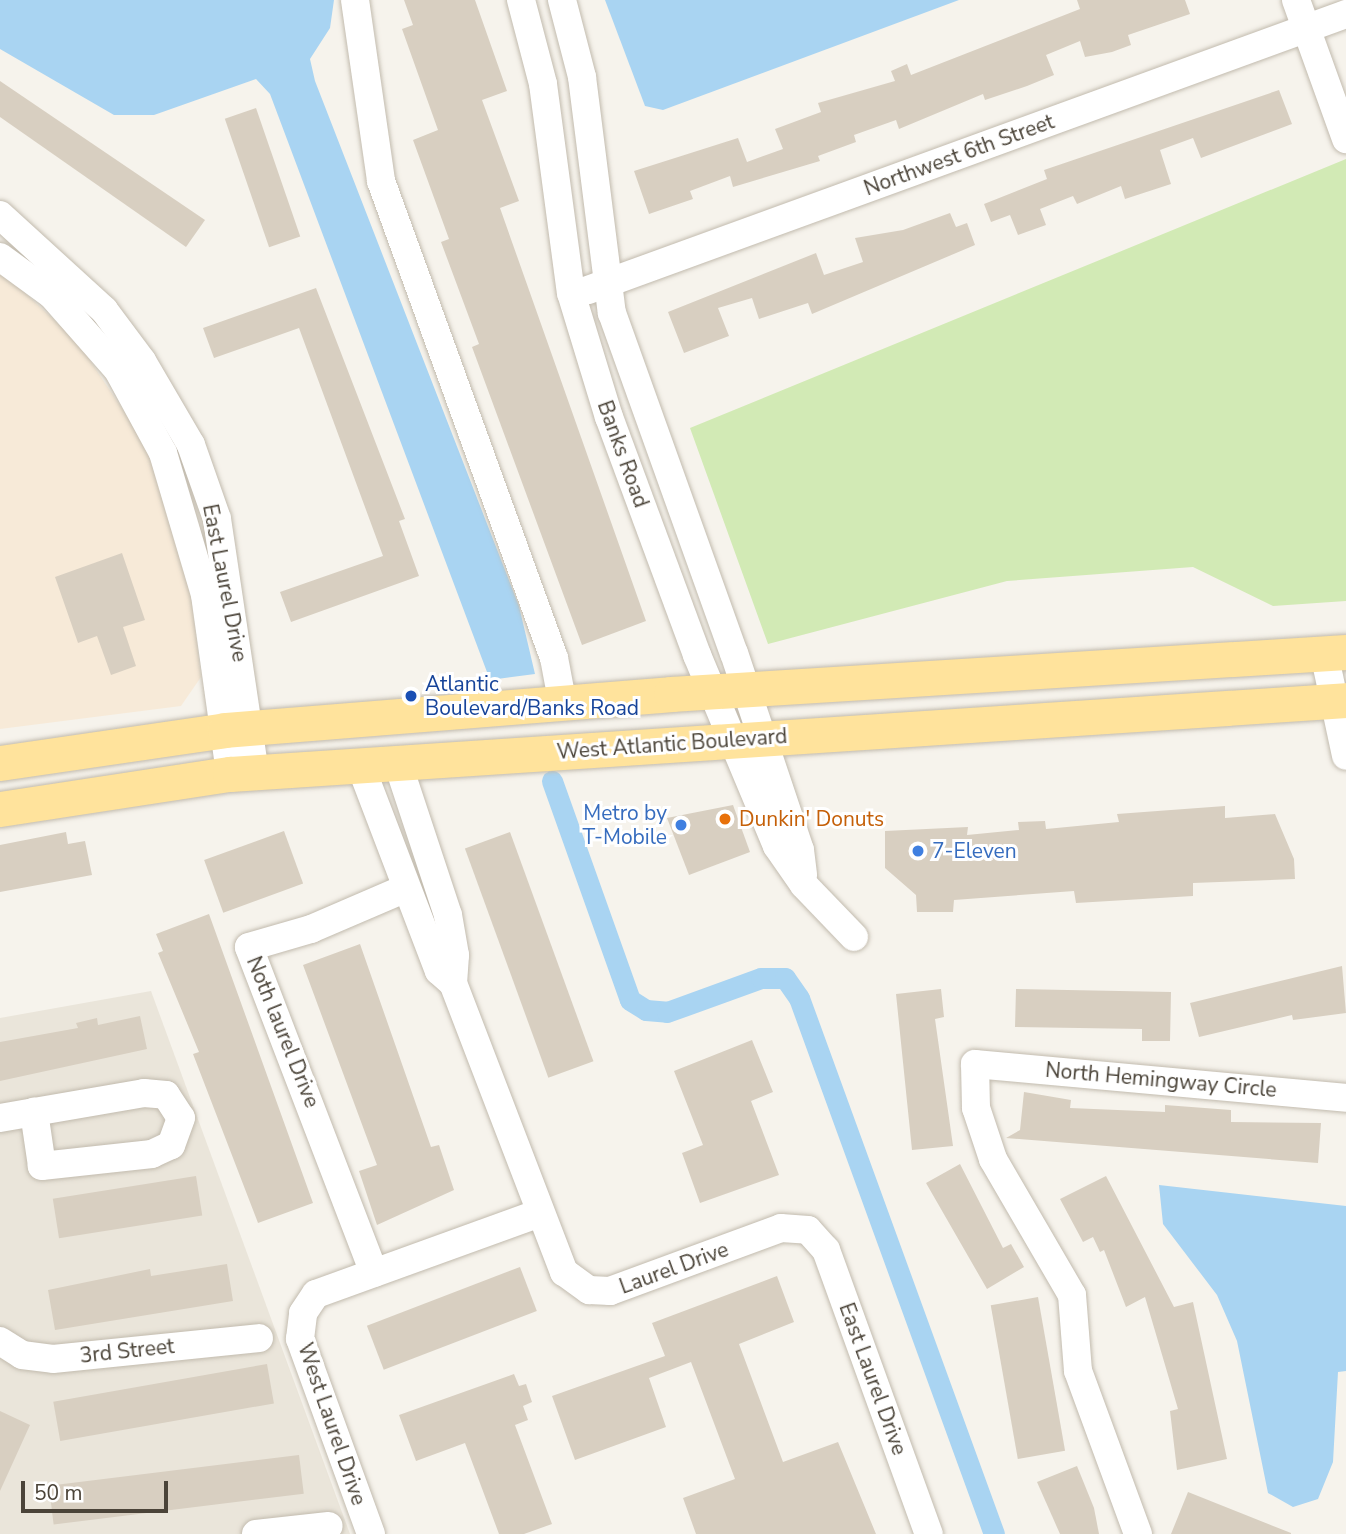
<!DOCTYPE html>
<html>
<head>
<meta charset="utf-8">
<style>
	body { margin:0 }
	#map { position:relative; width:1346px; height:1534px; overflow:hidden; background:#f6f3ec; font-family:"Nunito Sans",sans-serif }
	div>[style] { position:absolute }
	[style*='--x'] { left:calc(var(--x)*1px); top:calc(var(--y)*1px); width:calc(var(--w)*1px); rotate:calc(var(--a)*1deg) }
	.residential>* { inset:0; background:#eae5da }
	.commercial>* { inset:0; background:#f7ead8 }
	.green>* { inset:0; background:#d2eab5 }
	.water>* { inset:0; background:#a9d4f2 }
	.canal>* { height:21px; margin:-10.5px; padding:0 10.5px; transform-origin:10.5px; border-radius:10.5px; background:#a9d4f2 }
	.building>* { inset:0; background:#d8cfc1; transform-origin:0 0 }
	.roads { filter:drop-shadow(0 0 2px #c2bbae) drop-shadow(0 0 2px #c2bbae) }
	.minor>* { height:28px; margin:-14px; padding:0 14px; transform-origin:14px; border-radius:14px; background:#fff }
	.major>* { height:35px; margin:-17.5px; padding:0 17.5px; transform-origin:17.5px; border-radius:17.5px; background:#ffe39c }
	.dots>* { width:19px; height:19px; translate:-50% -50%; box-sizing:border-box; border:4px solid #fff; border-radius:50% }
	span { translate:-50% -50%; white-space:nowrap; text-align:center; line-height:1.15; -webkit-text-stroke:6px #fff; paint-order:stroke }
	.street-label { font-size:21px; color:#4b4439 }
	.transit-label { font-size:21px; color:#164399 }
	.left { translate:0 -50%; text-align:left }
	.shop-label { font-size:21px; color:#366cbe }
	.right { translate:-100% -50%; text-align:right }
	.food-label { font-size:21px; color:#c56008 }
	.scale { position:absolute; left:21px; top:1481px; width:147px; height:32px; box-sizing:border-box; border:4px solid #4b4439; border-top:0; padding-left:9px; font-size:21px; line-height:24px; white-space:nowrap; color:#4b4439; -webkit-text-stroke:5px #fff; paint-order:stroke }
</style>
</head>
<body>
<div id="map">
	<div class="residential">
		<div style="clip-path:polygon(151px 991px,350px 1534px,0 1534px,0 1018px)"></div>
	</div>
	<div class="commercial">
		<div style="clip-path:polygon(0 270px,77px 341px,139px 434px,170px 501px,189px 580px,201px 677px,181px 706px,0 729px)"></div>
	</div>
	<div class="green">
		<div style="clip-path:polygon(1346px 159px,1346px 601px,1273px 606px,1193px 567px,1007px 581px,768px 644px,690px 428px)"></div>
	</div>
	<div class="water">
		<div style="clip-path:polygon(0 0,334px 0,330px 28px,310px 59px,315px 81px,519px 606px,535px 674px,490px 680px,270px 94px,256px 79px,154px 115px,114px 115px,0 49px)"></div>
		<div style="clip-path:polygon(605px 0,959px 0,663px 110px,645px 106px)"></div>
		<div style="clip-path:polygon(1159px 1185px,1346px 1206px,1346px 1371px,1338px 1372px,1333px 1462px,1318px 1499px,1293px 1507px,1268px 1493px,1237px 1341px,1217px 1295px,1163px 1224px)"></div>
	</div>
	<div class="canal">
		<div style="--x:552;--y:781;--w:232;--a:70.4"></div>
		<div style="--x:630;--y:1000;--w:19;--a:32"></div>
		<div style="--x:646;--y:1010;--w:21;--a:5"></div>
		<div style="--x:667;--y:1012;--w:100;--a:-19.9"></div>
		<div style="--x:761;--y:978;--w:24;--a:0"></div>
		<div style="--x:785;--y:978;--w:24;--a:55"></div>
		<div style="--x:799;--y:998;--w:570;--a:70.01"></div>
	</div>
	<div class="building">
		<div style="clip-path:polygon(404px 0,475px 0,507px 91px,482px 100px,519px 201px,500px 208px,646px 621px,582px 645px,472px 347px,479px 344px,441px 242px,449px 239px,413px 140px,438px 130px,402px 29px,413px 25px)"></div>
		<div style="clip-path:polygon(1077px 0,1185px 0,1190px 14px,1128px 35px,1131px 45px,1112px 52px,1085px 57px,1080px 41px,1046px 55px,1054px 75px,1027px 86px,985px 100px,983px 94px,899px 129px,896px 120px,854px 135px,856px 142px,818px 156px,820px 161px,733px 187px,730px 176px,690px 191px,693px 199px,649px 214px,634px 171px,738px 138px,747px 162px,783px 149px,775px 129px,821px 112px,818px 103px,895px 81px,891px 71px,907px 64px,911px 75px,1080px 9px)"></div>
		<div style="clip-path:polygon(0 81px,205px 220px,186px 247px,0 117px)"></div>
		<div style="clip-path:polygon(1279px 90px,1292px 124px,1201px 158px,1193px 138px,1160px 150px,1171px 184px,1125px 199px,1121px 186px,1077px 204px,1073px 196px,1040px 209px,1046px 225px,1018px 235px,1010px 215px,991px 222px,984px 204px,1047px 179px,1044px 170px)"></div>
		<div style="left:256px;top:108px;width:136px;height:33px;rotate:71deg"></div>
		<div style="clip-path:polygon(950px 213px,956px 227px,967px 223px,975px 245px,812px 314px,808px 303px,759px 319px,752px 298px,718px 308px,729px 336px,684px 353px,668px 312px,816px 253px,824px 275px,863px 262px,855px 238px,903px 230px)"></div>
		<div style="clip-path:polygon(316px 288px,405px 519px,399px 521px,419px 576px,291px 622px,280px 592px,383px 556px,299px 328px,214px 358px,203px 328px)"></div>
		<div style="clip-path:polygon(122px 553px,145px 620px,123px 627px,136px 666px,111px 675px,97px 636px,78px 643px,55px 577px)"></div>
		<div style="clip-path:polygon(733px 805px,750px 852px,689px 875px,667px 818px)"></div>
		<div style="clip-path:polygon(1225px 806px,1225px 818px,1275px 814px,1294px 859px,1295px 879px,1193px 883px,1193px 896px,1076px 903px,1074px 891px,954px 900px,953px 912px,917px 912px,916px 895px,885px 868px,885px 831px,968px 827px,967px 835px,1019px 830px,1018px 822px,1045px 821px,1046px 829px,1119px 822px,1117px 814px)"></div>
		<div style="left:284px;top:831px;width:56px;height:85px;rotate:70deg"></div>
		<div style="clip-path:polygon(66px 832px,68px 844px,85px 841px,92px 875px,0 892px,0 845px)"></div>
		<div style="left:510px;top:832px;width:244px;height:48px;rotate:70deg"></div>
		<div style="clip-path:polygon(209px 914px,313px 1203px,258px 1223px,193px 1054px,199px 1052px,158px 953px,163px 951px,156px 934px)"></div>
		<div style="clip-path:polygon(360px 944px,431px 1147px,439px 1145px,454px 1190px,377px 1225px,359px 1171px,377px 1165px,303px 965px)"></div>
		<div style="clip-path:polygon(1342px 966px,1346px 1013px,1293px 1020px,1292px 1015px,1199px 1037px,1190px 1003px)"></div>
		<div style="clip-path:polygon(941px 989px,944px 1017px,935px 1019px,953px 1146px,912px 1150px,896px 994px)"></div>
		<div style="clip-path:polygon(1016px 989px,1171px 992px,1170px 1041px,1142px 1041px,1142px 1029px,1015px 1027px)"></div>
		<div style="clip-path:polygon(140px 1016px,147px 1049px,0 1081px,0 1042px,78px 1028px,76px 1023px,97px 1018px,98px 1025px)"></div>
		<div style="clip-path:polygon(752px 1040px,773px 1092px,751px 1101px,779px 1175px,700px 1203px,682px 1153px,703px 1145px,674px 1071px)"></div>
		<div style="clip-path:polygon(1024px 1092px,1071px 1100px,1070px 1108px,1165px 1112px,1165px 1105px,1231px 1110px,1231px 1122px,1321px 1123px,1318px 1163px,1006px 1138px,1020px 1130px)"></div>
		<div style="clip-path:polygon(960px 1164px,1003px 1248px,1011px 1244px,1024px 1267px,987px 1289px,926px 1183px)"></div>
		<div style="left:196px;top:1176px;width:40px;height:145px;rotate:81deg"></div>
		<div style="clip-path:polygon(1106px 1176px,1174px 1307px,1193px 1302px,1227px 1459px,1177px 1470px,1170px 1411px,1178px 1409px,1145px 1297px,1126px 1307px,1104px 1250px,1100px 1252px,1093px 1237px,1083px 1242px,1060px 1199px)"></div>
		<div style="clip-path:polygon(227px 1264px,233px 1301px,55px 1330px,48px 1290px,150px 1269px,151px 1276px)"></div>
		<div style="left:520px;top:1267px;width:47px;height:164px;rotate:69deg"></div>
		<div style="clip-path:polygon(777px 1276px,794px 1322px,739px 1344px,783px 1462px,838px 1442px,876px 1534px,696px 1534px,683px 1498px,735px 1479px,691px 1362px,649px 1378px,666px 1427px,575px 1460px,552px 1396px,665px 1356px,652px 1323px)"></div>
		<div style="left:1038px;top:1297px;width:156px;height:48px;rotate:80deg"></div>
		<div style="left:267px;top:1364px;width:40px;height:217px;rotate:80deg"></div>
		<div style="clip-path:polygon(514px 1374px,519px 1386px,526px 1384px,532px 1402px,523px 1406px,528px 1420px,515px 1425px,552px 1524px,524px 1534px,499px 1534px,465px 1443px,416px 1461px,399px 1415px)"></div>
		<div style="clip-path:polygon(0 1411px,30px 1425px,0 1491px)"></div>
		<div style="left:299px;top:1455px;width:39px;height:252px;rotate:83deg"></div>
		<div style="clip-path:polygon(1077px 1466px,1094px 1508px,1099px 1534px,1060px 1534px,1037px 1482px)"></div>
		<div style="clip-path:polygon(1188px 1492px,1291px 1533px,1291px 1534px,1171px 1534px)"></div>
	</div>
	<div class="roads">
		<div class="minor">
			<div style="--x:355;--y:0;--w:183;--a:81.8"></div>
			<div style="--x:381;--y:181;--w:507;--a:70.07"></div>
			<div style="--x:554;--y:658;--w:48;--a:79.2"></div>
			<div style="--x:521;--y:0;--w:87;--a:75.3"></div>
			<div style="--x:543;--y:84;--w:211;--a:82.4"></div>
			<div style="--x:571;--y:293;--w:130;--a:73"></div>
			<div style="--x:609;--y:417;--w:254;--a:69.7"></div>
			<div style="--x:697;--y:655;--w:207;--a:67.3"></div>
			<div style="--x:777;--y:846;--w:47;--a:55.3"></div>
			<div style="--x:804;--y:885;--w:72;--a:46.1"></div>
			<div style="--x:562;--y:0;--w:80;--a:75.4"></div>
			<div style="--x:582;--y:77;--w:238;--a:82.8"></div>
			<div style="--x:612;--y:313;--w:361;--a:70.3"></div>
			<div style="--x:734;--y:653;--w:208;--a:71.5"></div>
			<div style="--x:800;--y:850;--w:25;--a:83"></div>
			<div style="--x:1296;--y:0;--w:148;--a:70.2"></div>
			<div style="--x:0;--y:215;--w:141;--a:42.4"></div>
			<div style="--x:104;--y:310;--w:64;--a:53.3"></div>
			<div style="--x:142;--y:361;--w:97;--a:59.7"></div>
			<div style="--x:191;--y:445;--w:78;--a:70.6"></div>
			<div style="--x:217;--y:519;--w:257;--a:81.5"></div>
			<div style="--x:0;--y:257;--w:64;--a:36.2"></div>
			<div style="--x:52;--y:295;--w:100;--a:48.7"></div>
			<div style="--x:118;--y:370;--w:94;--a:61.5"></div>
			<div style="--x:163;--y:453;--w:148;--a:73.5"></div>
			<div style="--x:205;--y:595;--w:181;--a:82"></div>
			<div style="--x:588;--y:290;--w:807;--a:-20.01"></div>
			<div style="--x:1324;--y:653;--w:105;--a:77.9"></div>
			<div style="--x:398;--y:764;--w:159;--a:71.7"></div>
			<div style="--x:448;--y:915;--w:41;--a:80.1"></div>
			<div style="--x:455;--y:955;--w:28;--a:94"></div>
			<div style="--x:453;--y:983;--w:310;--a:69"></div>
			<div style="--x:564;--y:1272;--w:31;--a:36"></div>
			<div style="--x:589;--y:1290;--w:21;--a:3"></div>
			<div style="--x:610;--y:1291;--w:182;--a:-20.2"></div>
			<div style="--x:781;--y:1228;--w:27;--a:4"></div>
			<div style="--x:808;--y:1230;--w:27;--a:48"></div>
			<div style="--x:826;--y:1250;--w:302;--a:70.1"></div>
			<div style="--x:361;--y:767;--w:218;--a:69.1"></div>
			<div style="--x:439;--y:971;--w:18;--a:41"></div>
			<div style="--x:0;--y:1118;--w:35;--a:-10"></div>
			<div style="--x:34;--y:1112;--w:112;--a:-9.8"></div>
			<div style="--x:144;--y:1093;--w:22;--a:5"></div>
			<div style="--x:166;--y:1095;--w:27;--a:57"></div>
			<div style="--x:181;--y:1118;--w:29;--a:110"></div>
			<div style="--x:171;--y:1145;--w:21;--a:155"></div>
			<div style="--x:152;--y:1154;--w:111;--a:173.8"></div>
			<div style="--x:42;--y:1166;--w:55;--a:-98.4"></div>
			<div style="--x:374;--y:1273;--w:349;--a:-111"></div>
			<div style="--x:249;--y:947;--w:65;--a:-16.2"></div>
			<div style="--x:311;--y:929;--w:101;--a:-23.3"></div>
			<div style="--x:0;--y:1341;--w:26;--a:32"></div>
			<div style="--x:22;--y:1355;--w:31;--a:7"></div>
			<div style="--x:53;--y:1359;--w:207;--a:-5.8"></div>
			<div style="--x:256;--y:1534;--w:73;--a:-6.3"></div>
			<div style="--x:371;--y:1534;--w:208;--a:-110"></div>
			<div style="--x:300;--y:1339;--w:26;--a:-83"></div>
			<div style="--x:303;--y:1313;--w:23;--a:-56"></div>
			<div style="--x:316;--y:1294;--w:238;--a:-19.9"></div>
			<div style="--x:1138;--y:1534;--w:174;--a:-110.2"></div>
			<div style="--x:1078;--y:1371;--w:76;--a:-94.5"></div>
			<div style="--x:1072;--y:1295;--w:157;--a:-120.2"></div>
			<div style="--x:993;--y:1159;--w:54;--a:-108.4"></div>
			<div style="--x:976;--y:1108;--w:44;--a:-91.3"></div>
			<div style="--x:975;--y:1064;--w:373;--a:5.2"></div>
		</div>
		<div class="major">
			<div style="--x:0;--y:763;--w:227;--a:-8.3"></div>
			<div style="--x:225;--y:730;--w:447;--a:-4.6"></div>
			<div style="--x:671;--y:694;--w:676;--a:-3.56"></div>
			<div style="--x:0;--y:809;--w:233;--a:-8.7"></div>
			<div style="--x:230;--y:774;--w:1118;--a:-3.79"></div>
		</div>
	</div>
	<div class="dots">
		<div style="left:411px;top:696px;background:#1a4fb4"></div>
		<div style="left:725px;top:819px;background:#e8710a"></div>
		<div style="left:681px;top:825px;background:#3f7fe0"></div>
		<div style="left:918px;top:851px;background:#3f7fe0"></div>
	</div>
	<div class="street-label">
		<span style="left:959px;top:155px;rotate:-20deg">Northwest 6th Street</span>
		<span style="left:623px;top:454px;rotate:70deg">Banks Road</span>
		<span style="left:225px;top:583px;rotate:79deg">East Laurel Drive</span>
		<span style="left:672px;top:744px;rotate:-4deg">West Atlantic Boulevard</span>
		<span style="left:283px;top:1032px;rotate:68deg">Noth laurel Drive</span>
		<span style="left:1161px;top:1080px;rotate:5deg">North Hemingway Circle</span>
		<span style="left:674px;top:1268px;rotate:-20deg">Laurel Drive</span>
		<span style="left:127px;top:1351px;rotate:-6deg">3rd Street</span>
		<span style="left:873px;top:1379px;rotate:70deg">East Laurel Drive</span>
		<span style="left:332px;top:1424px;rotate:71deg">West Laurel Drive</span>
	</div>
	<div class="transit-label">
		<span class="left" style="left:425px;top:696px">Atlantic<br>Boulevard/Banks Road</span>
	</div>
	<div class="shop-label">
		<span class="right" style="left:667px;top:825px">Metro by<br>T-Mobile</span>
		<span class="left" style="left:932px;top:851px">7-Eleven</span>
	</div>
	<div class="food-label">
		<span class="left" style="left:739px;top:819px">Dunkin' Donuts</span>
	</div>
	<div class="scale">50 m</div>
</div>
</body>
</html>
